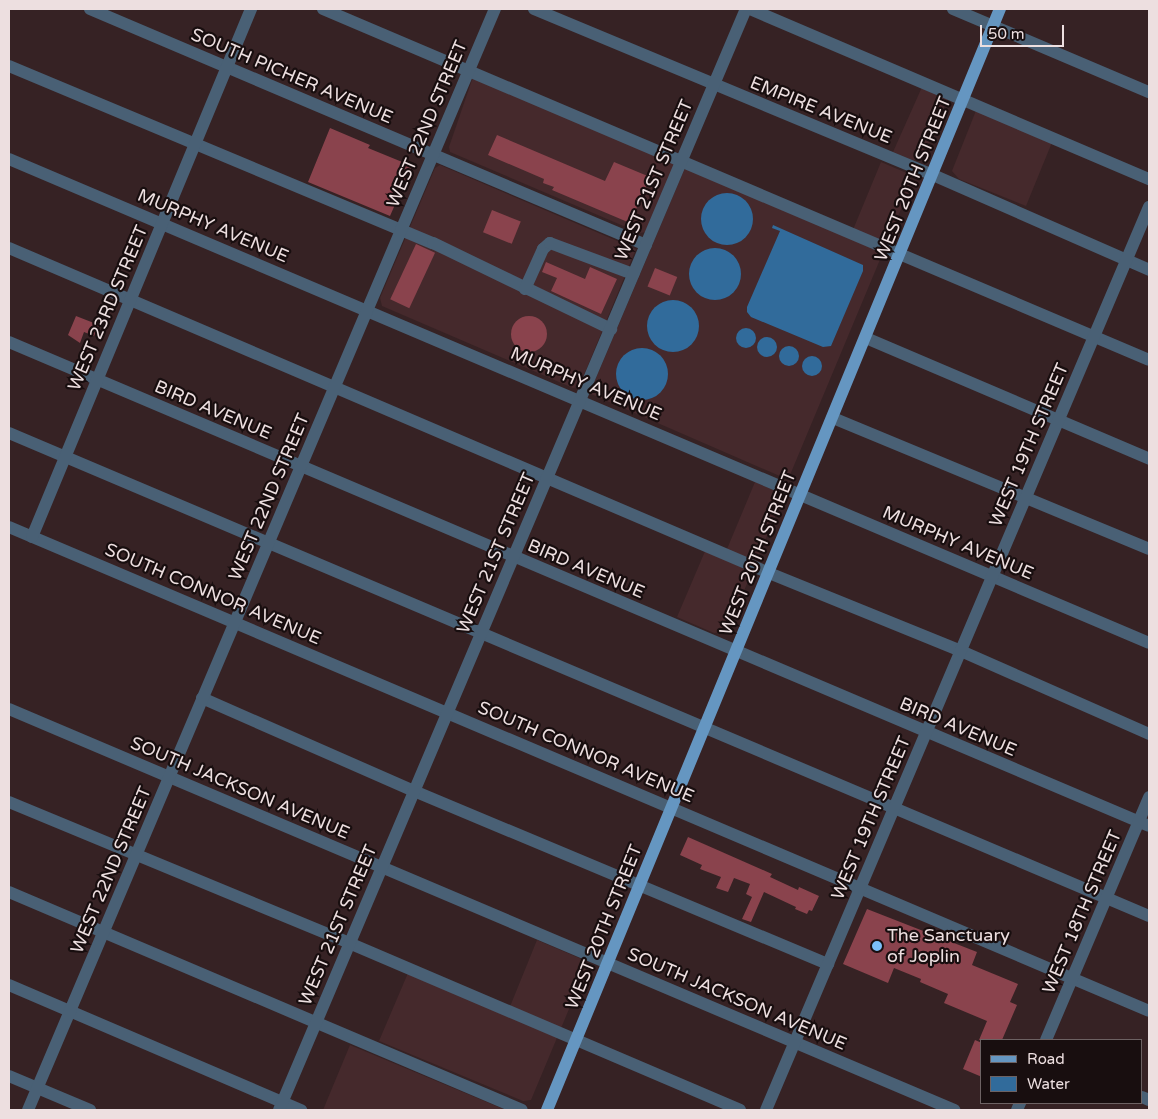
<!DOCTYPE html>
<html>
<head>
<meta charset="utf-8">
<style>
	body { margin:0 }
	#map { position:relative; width:1158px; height:1119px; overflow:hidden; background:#362224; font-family:"Varela Round",sans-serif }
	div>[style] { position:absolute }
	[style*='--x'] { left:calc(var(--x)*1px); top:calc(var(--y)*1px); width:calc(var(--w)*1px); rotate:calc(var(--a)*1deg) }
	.built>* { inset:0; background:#45292c }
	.water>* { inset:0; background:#316b9b }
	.round { border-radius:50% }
	.building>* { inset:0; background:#8a434d; transform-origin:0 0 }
	.minor>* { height:12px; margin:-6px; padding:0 6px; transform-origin:6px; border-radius:6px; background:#496075 }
	.major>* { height:12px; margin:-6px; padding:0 6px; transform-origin:6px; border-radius:6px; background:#6596c1 }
	.dots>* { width:14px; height:14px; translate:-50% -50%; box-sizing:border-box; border:2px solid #180e0f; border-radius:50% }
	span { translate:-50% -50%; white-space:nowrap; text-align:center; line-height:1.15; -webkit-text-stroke:4.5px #180e0f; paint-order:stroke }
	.street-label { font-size:18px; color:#eddfe0 }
	.poi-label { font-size:18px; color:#eddfe0 }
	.left { translate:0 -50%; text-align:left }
	.frame { position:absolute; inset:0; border:10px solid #eddfe0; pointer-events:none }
	.legend { position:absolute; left:980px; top:1039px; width:162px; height:65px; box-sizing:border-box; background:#180e0f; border:1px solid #6d6263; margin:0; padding:6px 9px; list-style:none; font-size:15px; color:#eddfe0 }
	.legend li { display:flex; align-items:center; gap:10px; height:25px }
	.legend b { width:25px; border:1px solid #6d6263 }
	.scale { position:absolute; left:980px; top:25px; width:84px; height:22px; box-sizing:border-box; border:2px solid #eddfe0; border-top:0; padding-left:6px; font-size:15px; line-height:18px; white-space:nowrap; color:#eddfe0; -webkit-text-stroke:4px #180e0f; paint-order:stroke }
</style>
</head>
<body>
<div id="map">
	<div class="built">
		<div style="clip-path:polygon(473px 77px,676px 162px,646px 232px,640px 233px,450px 152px,449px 147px)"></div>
		<div style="clip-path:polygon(922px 87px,948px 98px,925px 153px,918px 160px,912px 160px,893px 152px)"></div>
		<div style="clip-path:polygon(979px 103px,1055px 135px,1026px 206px,959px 179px,952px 171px)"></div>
		<div style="clip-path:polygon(881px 162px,909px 174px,912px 183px,790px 475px,782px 477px,591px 394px,591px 390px,685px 168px,850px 237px)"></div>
		<div style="clip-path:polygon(440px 165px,636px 249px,579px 387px,573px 388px,382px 306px,380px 298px,435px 168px)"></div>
		<div style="clip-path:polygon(755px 482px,778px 492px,782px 496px,781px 502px,729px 627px,725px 632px,714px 633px,677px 617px,709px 542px,727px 549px)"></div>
		<div style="clip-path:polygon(537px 940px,584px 960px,587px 966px,531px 1100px,523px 1101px,379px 1041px,411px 966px,509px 1009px)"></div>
		<div style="clip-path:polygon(350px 1045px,506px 1110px,323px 1110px)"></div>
	</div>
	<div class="water">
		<div class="round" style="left:701px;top:193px;width:52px;height:52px"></div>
		<div style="clip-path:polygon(773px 225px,863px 265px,863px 271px,831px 346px,823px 347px,751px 317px,747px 312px,747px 307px,780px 231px,772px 228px)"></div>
		<div class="round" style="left:689px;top:248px;width:52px;height:52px"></div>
		<div class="round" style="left:647px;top:300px;width:52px;height:52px"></div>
		<div class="round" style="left:736px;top:328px;width:20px;height:20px"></div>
		<div class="round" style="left:757px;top:337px;width:20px;height:20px"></div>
		<div class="round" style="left:779px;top:346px;width:20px;height:20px"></div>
		<div class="round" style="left:616px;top:348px;width:52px;height:52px"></div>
		<div class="round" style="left:802px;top:356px;width:20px;height:20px"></div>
	</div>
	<div class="building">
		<div style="clip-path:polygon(330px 128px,370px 145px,368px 148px,412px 166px,390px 216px,308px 182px)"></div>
		<div style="clip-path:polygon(497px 135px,605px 181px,614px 162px,650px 177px,630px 223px,552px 190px,554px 187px,543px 183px,544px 179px,488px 155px)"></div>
		<div style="left:492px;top:210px;width:31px;height:24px;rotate:22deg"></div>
		<div style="left:416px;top:244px;width:21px;height:61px;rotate:25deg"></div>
		<div style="clip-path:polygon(546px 262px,585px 279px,590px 267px,617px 279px,601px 314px,551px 291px,557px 278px,542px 272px)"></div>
		<div style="left:655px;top:268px;width:24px;height:20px;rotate:22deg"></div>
		<div class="round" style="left:511px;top:316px;width:36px;height:36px"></div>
		<div style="clip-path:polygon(76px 316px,99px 325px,94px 336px,84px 332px,80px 343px,68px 335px)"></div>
		<div style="clip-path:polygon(688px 837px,772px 874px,770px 877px,798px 890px,799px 887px,819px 896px,812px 911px,809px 910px,807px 914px,795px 909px,796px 907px,764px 892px,751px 922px,742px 919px,752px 897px,746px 894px,750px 884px,734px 878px,728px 892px,716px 888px,721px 877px,700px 869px,702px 865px,680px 855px)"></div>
		<div style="clip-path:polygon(867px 909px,977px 952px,972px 965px,1018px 984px,1010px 1002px,1017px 1005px,1002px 1040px,979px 1040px,987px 1021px,944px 1003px,948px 994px,920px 982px,921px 979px,894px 968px,888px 983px,843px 964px)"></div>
		<div style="clip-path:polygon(975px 1040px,982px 1043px,982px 1077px,963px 1069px)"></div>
	</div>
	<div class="minor">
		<div style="--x:90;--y:9;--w:604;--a:23"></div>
		<div style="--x:323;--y:9;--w:897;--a:23.02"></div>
		<div style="--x:534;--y:9;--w:432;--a:22.6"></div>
		<div style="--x:933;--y:175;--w:236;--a:23.7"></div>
		<div style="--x:750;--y:9;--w:434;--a:23.1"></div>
		<div style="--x:953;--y:9;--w:213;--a:23"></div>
		<div style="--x:9;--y:66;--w:459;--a:22.7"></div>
		<div style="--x:433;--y:243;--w:198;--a:25.8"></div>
		<div style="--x:9;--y:159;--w:1238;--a:23"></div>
		<div style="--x:9;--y:248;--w:827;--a:23.15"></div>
		<div style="--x:769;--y:573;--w:207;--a:22.1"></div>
		<div style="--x:961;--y:651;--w:206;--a:23.8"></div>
		<div style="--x:525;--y:289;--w:44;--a:-65.8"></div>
		<div style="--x:543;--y:249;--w:9;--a:-41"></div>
		<div style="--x:550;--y:243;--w:89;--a:20.5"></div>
		<div style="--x:866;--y:338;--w:308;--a:23.1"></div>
		<div style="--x:9;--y:342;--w:1238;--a:23"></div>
		<div style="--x:833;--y:418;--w:342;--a:22.5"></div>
		<div style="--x:9;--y:433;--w:1238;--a:22.96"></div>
		<div style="--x:9;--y:527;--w:1238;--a:23"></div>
		<div style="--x:32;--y:537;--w:572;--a:-67.47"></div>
		<div style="--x:202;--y:698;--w:232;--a:23.7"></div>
		<div style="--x:414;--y:791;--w:449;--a:22.7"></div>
		<div style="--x:9;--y:709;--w:1027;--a:22.99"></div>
		<div style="--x:9;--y:802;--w:368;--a:22.5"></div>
		<div style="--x:349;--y:943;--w:425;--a:23.1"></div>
		<div style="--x:9;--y:892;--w:557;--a:23.02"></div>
		<div style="--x:9;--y:985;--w:318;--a:23.2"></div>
		<div style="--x:1046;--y:1040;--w:264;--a:-67"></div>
		<div style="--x:9;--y:1076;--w:88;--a:22.8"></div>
		<div style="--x:1142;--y:1097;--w:8;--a:23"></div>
		<div style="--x:28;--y:1110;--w:1196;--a:-67.02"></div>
		<div style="--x:279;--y:1110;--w:1196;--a:-67.02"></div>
		<div style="--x:766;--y:1110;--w:981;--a:-67.02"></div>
		<div style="--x:1017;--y:1110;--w:8;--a:-67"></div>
	</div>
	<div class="major">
		<div style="--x:547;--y:1110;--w:1191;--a:-67.64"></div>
	</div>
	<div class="dots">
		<div style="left:877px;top:946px;background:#7bbef9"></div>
	</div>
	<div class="street-label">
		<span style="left:292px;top:76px;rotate:23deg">SOUTH PICHER AVENUE</span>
		<span style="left:821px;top:110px;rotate:22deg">EMPIRE AVENUE</span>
		<span style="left:427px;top:124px;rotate:-67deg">WEST 22ND STREET</span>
		<span style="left:913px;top:179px;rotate:-68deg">WEST 20TH STREET</span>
		<span style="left:654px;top:180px;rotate:-67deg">WEST 21ST STREET</span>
		<span style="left:213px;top:226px;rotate:23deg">MURPHY AVENUE</span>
		<span style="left:108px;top:308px;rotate:-67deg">WEST 23RD STREET</span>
		<span style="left:586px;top:384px;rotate:23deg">MURPHY AVENUE</span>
		<span style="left:213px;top:410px;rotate:23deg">BIRD AVENUE</span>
		<span style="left:1029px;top:445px;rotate:-67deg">WEST 19TH STREET</span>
		<span style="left:269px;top:497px;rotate:-67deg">WEST 22ND STREET</span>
		<span style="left:958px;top:543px;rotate:23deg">MURPHY AVENUE</span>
		<span style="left:496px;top:553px;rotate:-67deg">WEST 21ST STREET</span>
		<span style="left:758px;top:553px;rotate:-68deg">WEST 20TH STREET</span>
		<span style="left:586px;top:569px;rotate:23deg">BIRD AVENUE</span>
		<span style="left:213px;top:594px;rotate:23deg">SOUTH CONNOR AVENUE</span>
		<span style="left:958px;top:727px;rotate:23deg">BIRD AVENUE</span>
		<span style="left:586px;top:752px;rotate:23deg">SOUTH CONNOR AVENUE</span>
		<span style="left:240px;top:788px;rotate:23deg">SOUTH JACKSON AVENUE</span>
		<span style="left:871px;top:818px;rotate:-67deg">WEST 19TH STREET</span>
		<span style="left:111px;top:870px;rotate:-67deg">WEST 22ND STREET</span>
		<span style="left:1082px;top:912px;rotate:-67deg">WEST 18TH STREET</span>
		<span style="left:338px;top:925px;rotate:-67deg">WEST 21ST STREET</span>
		<span style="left:604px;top:927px;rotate:-68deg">WEST 20TH STREET</span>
		<span style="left:737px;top:999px;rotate:23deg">SOUTH JACKSON AVENUE</span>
	</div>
	<div class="poi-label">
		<span class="left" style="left:887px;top:946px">The Sanctuary<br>of Joplin</span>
	</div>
	<div class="frame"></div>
	<ul class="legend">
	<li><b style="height:6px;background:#6596c1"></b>Road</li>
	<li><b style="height:14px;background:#316b9b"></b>Water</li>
	</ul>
	<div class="scale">50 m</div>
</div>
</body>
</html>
